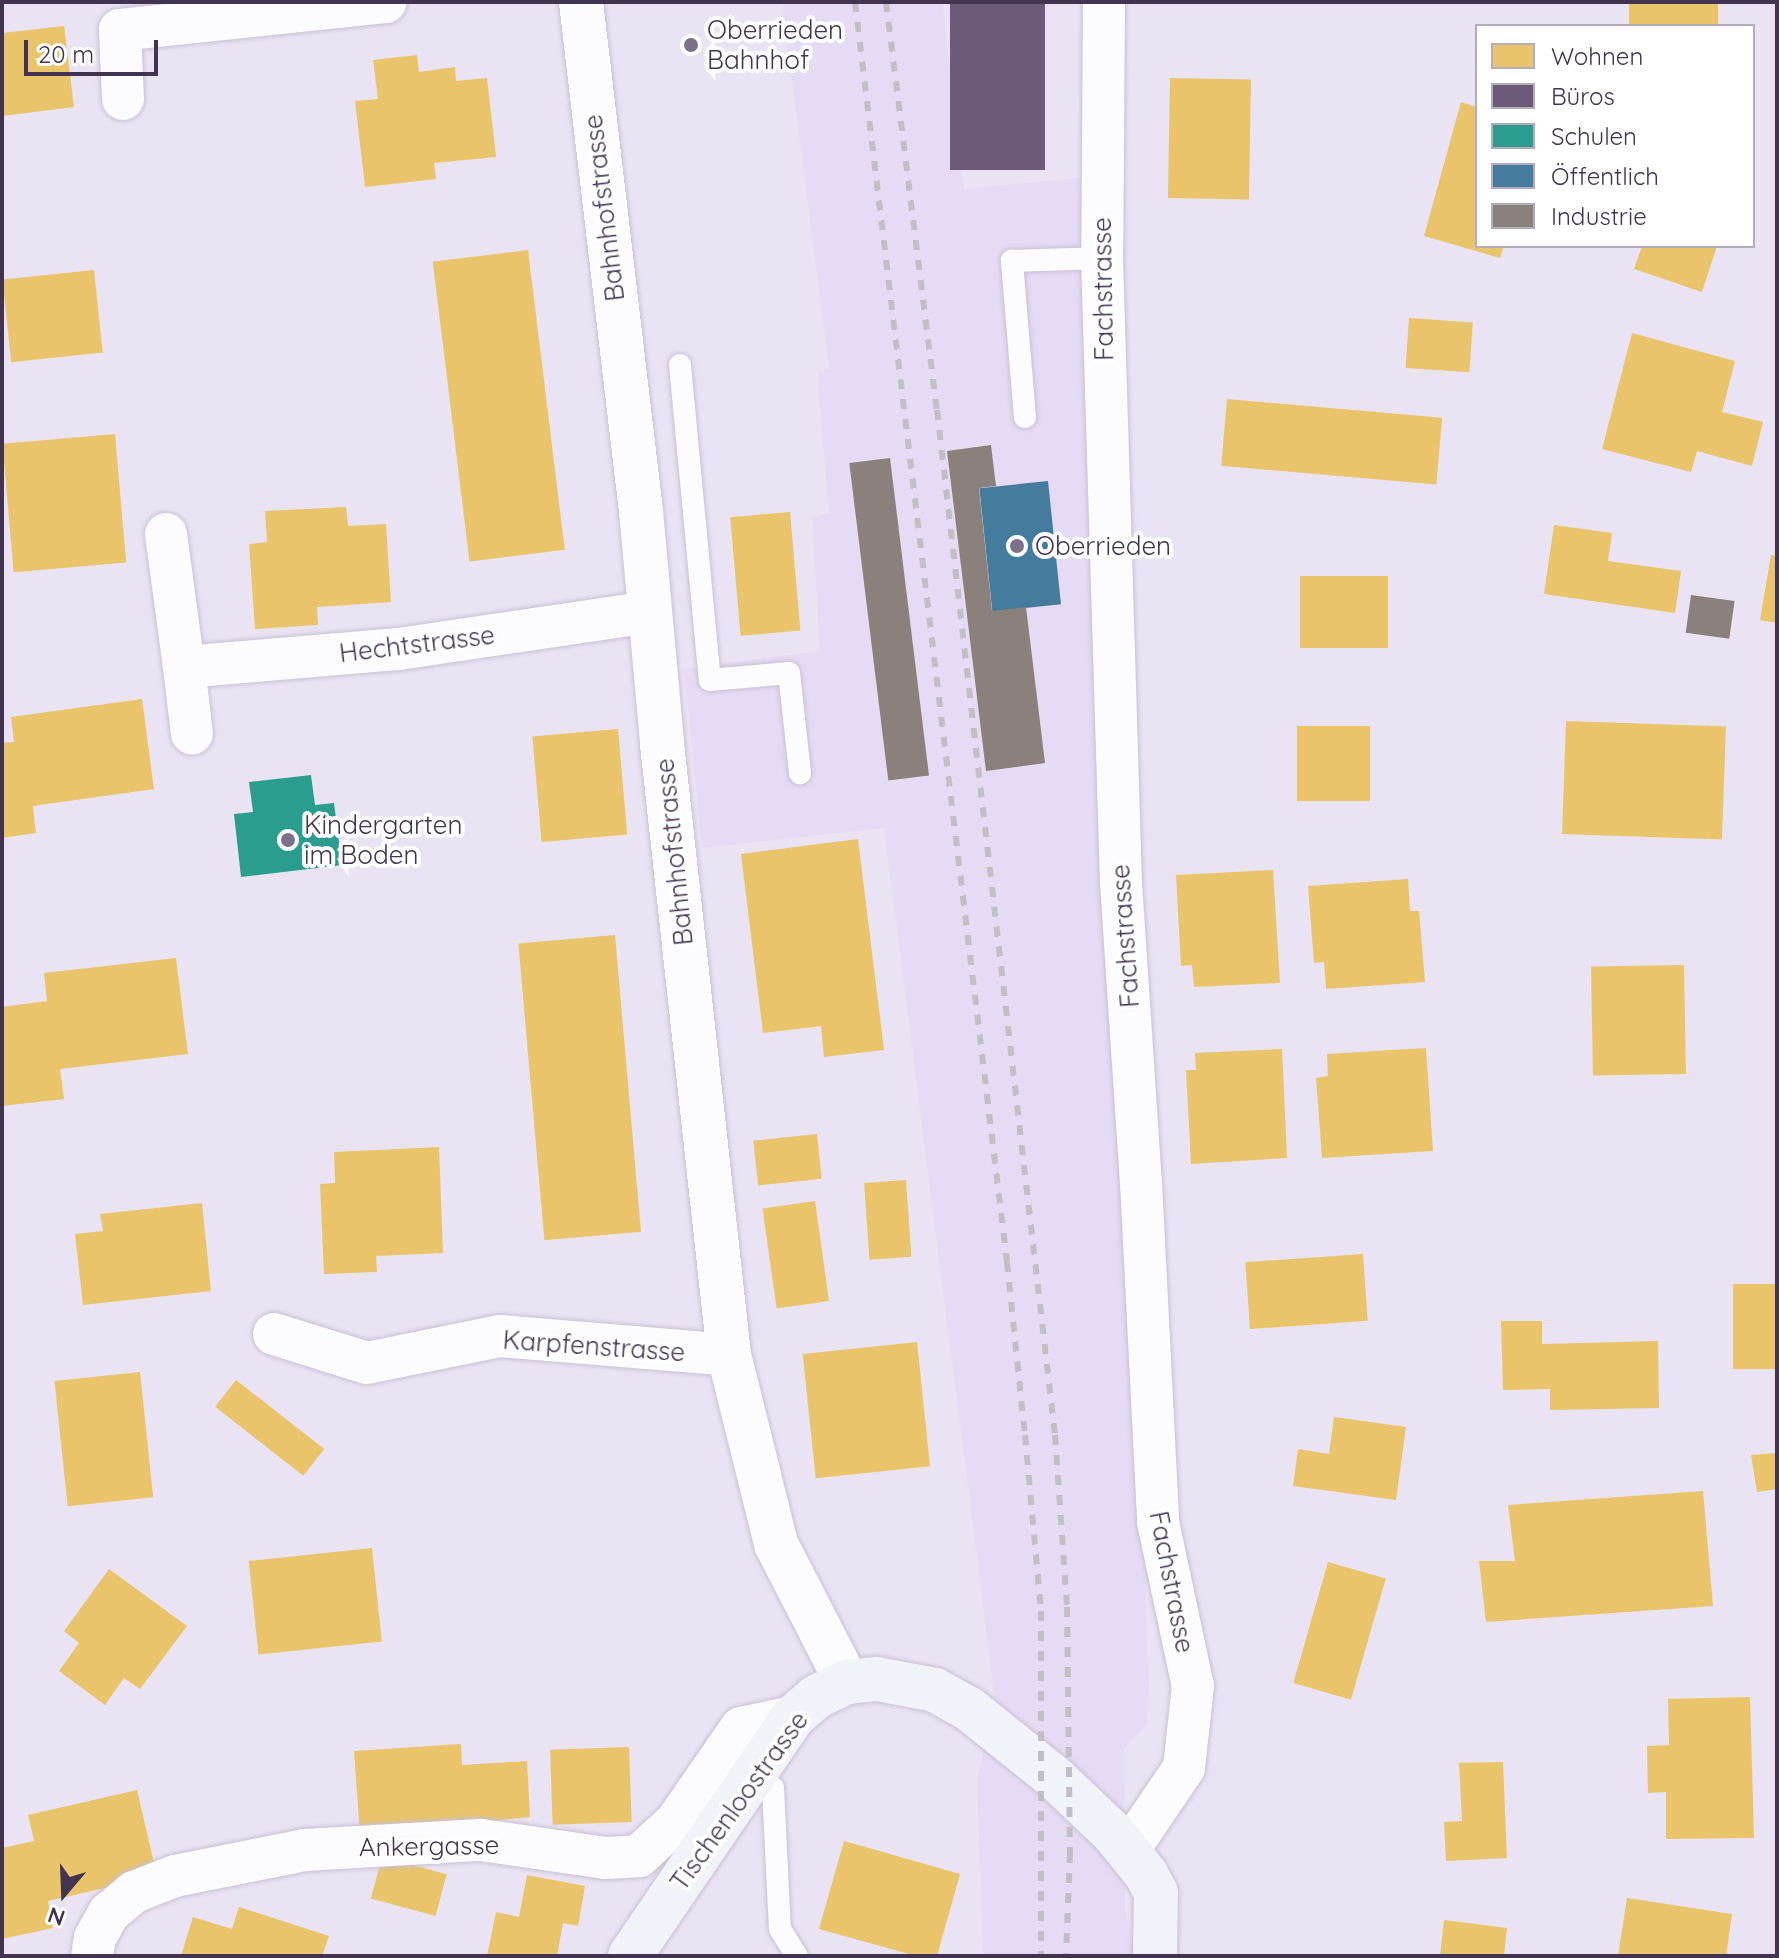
<!DOCTYPE html>
<html>
<head>
<meta charset="utf-8">
<style>
	body { margin:0 }
	#map { position:relative; width:1779px; height:1958px; overflow:hidden; background:#eae3f3; font-family:Quicksand,sans-serif }
	div>[style] { position:absolute }
	[style*='--x'] { left:calc(var(--x)*1px); top:calc(var(--y)*1px); width:calc(var(--w)*1px); rotate:calc(var(--a)*1deg) }
	.built>* { inset:0; background:#e6dbf4 }
	.homes>* { inset:0; background:#e9c46a; transform-origin:0 0 }
	.offices>* { inset:0; background:#6d597a; transform-origin:0 0 }
	.schools>* { inset:0; background:#2a9d8f }
	.public>* { inset:0; background:#457b9d; transform-origin:0 0 }
	.industry>* { inset:0; background:#8a817c; transform-origin:0 0 }
	.roads { filter:drop-shadow(0 0 2px #c9c0d6) drop-shadow(0 0 2px #c9c0d6) }
	.service>* { height:22px; margin:-11px; padding:0 11px; transform-origin:11px; border-radius:11px; background:#fcfbfd }
	.minor>* { height:42px; margin:-21px; padding:0 21px; transform-origin:21px; border-radius:21px; background:#fcfbfd }
	.tertiary>* { height:44px; margin:-22px; padding:0 22px; transform-origin:22px; border-radius:22px; background:#fcfbfd }
	.secondary>* { height:44px; margin:-22px; padding:0 22px; transform-origin:22px; border-radius:22px; background:#f2f3f8 }
	.rail>* { height:6px; margin-top:-3px; transform-origin:0; background:repeating-linear-gradient(90deg,#c1bfc4 0 10px,transparent 0 20px) }
	.dots>* { width:22px; height:22px; translate:-50% -50%; box-sizing:border-box; border:4px solid #fff; border-radius:50% }
	span { translate:-50% -50%; white-space:nowrap; text-align:center; line-height:1.15; -webkit-text-stroke:8px #fff; paint-order:stroke }
	.poi-label { font-size:26px; color:#423451 }
	.left { translate:0 -50%; text-align:left }
	.street-label { font-size:26px; color:#423451 }
	.frame { position:absolute; inset:0; border:4px solid #423451; pointer-events:none }
	.legend { position:absolute; left:1475px; top:24px; width:280px; height:224px; box-sizing:border-box; background:#fff; border:2px solid #b3aeb9; margin:0; padding:10px 14px; list-style:none; font-size:24px; color:#423451 }
	.legend li { display:flex; align-items:center; gap:16px; height:40px }
	.legend b { width:40px; border:2px solid #b3aeb9 }
	.north { position:absolute; left:24px; top:1854px; width:80px; height:80px; -webkit-text-stroke:6px #fff; paint-order:stroke; rotate:199deg; font-size:22px; font-weight:700; line-height:32px; text-align:center; color:#423451 }
	.north::after { content:''; display:block; margin:auto; width:28px; height:36px; background:#423451; clip-path:polygon(50% 0,100% 100%,50% 72%,0 100%) }
	.scale { position:absolute; left:24px; top:40px; width:134px; height:36px; box-sizing:border-box; border:4px solid #423451; border-top:0; padding-left:10px; font-size:24px; line-height:28px; white-space:nowrap; color:#423451; -webkit-text-stroke:6px #fff; paint-order:stroke }
</style>
</head>
<body>
<div id="map">
	<div class="built">
		<div style="clip-path:polygon(782px 2px,942px 2px,964px 189px,1089px 177px,1149px 1685px,1147px 1725px,1124px 1749px,1125px 1909px,1136px 1956px,983px 1956px,977px 1779px,996px 1707px,884px 828px,702px 848px,684px 669px,820px 651px,812px 517px,829px 513px,817px 373px,829px 368px)"></div>
	</div>
	<div class="homes">
		<div style="left:1629px;top:2px;width:89px;height:24px"></div>
		<div style="clip-path:polygon(64px 26px,74px 107px,2px 116px,2px 33px)"></div>
		<div style="clip-path:polygon(417px 55px,419px 72px,455px 67px,456px 81px,487px 78px,496px 157px,434px 163px,436px 179px,365px 187px,355px 101px,378px 99px,373px 60px)"></div>
		<div style="left:1170px;top:78px;width:81px;height:120px;rotate:1deg"></div>
		<div style="clip-path:polygon(1461px 102px,1477px 107px,1477px 246px,1504px 246px,1500px 258px,1424px 236px)"></div>
		<div style="clip-path:polygon(1642px 246px,1717px 246px,1702px 292px,1634px 269px)"></div>
		<div style="left:528px;top:250px;width:302px;height:96px;rotate:83deg"></div>
		<div style="left:94px;top:270px;width:83px;height:92px;rotate:84deg"></div>
		<div style="left:1409px;top:318px;width:64px;height:50px;rotate:4deg"></div>
		<div style="clip-path:polygon(1632px 333px,1735px 361px,1722px 412px,1763px 422px,1752px 466px,1697px 451px,1691px 472px,1602px 449px)"></div>
		<div style="left:1227px;top:399px;width:216px;height:67px;rotate:5deg"></div>
		<div style="left:115px;top:434px;width:129px;height:113px;rotate:85deg"></div>
		<div style="clip-path:polygon(346px 507px,348px 526px,386px 524px,391px 602px,317px 607px,318px 625px,255px 629px,249px 544px,267px 542px,265px 511px)"></div>
		<div style="left:790px;top:512px;width:119px;height:60px;rotate:85deg"></div>
		<div style="clip-path:polygon(1554px 525px,1612px 533px,1608px 561px,1681px 571px,1675px 613px,1544px 594px)"></div>
		<div style="clip-path:polygon(1771px 555px,1777px 556px,1777px 623px,1760px 620px)"></div>
		<div style="left:1300px;top:576px;width:88px;height:72px"></div>
		<div style="clip-path:polygon(142px 699px,154px 789px,33px 806px,36px 833px,2px 838px,2px 743px,14px 742px,11px 717px)"></div>
		<div style="left:1566px;top:721px;width:160px;height:113px;rotate:2deg"></div>
		<div style="left:1297px;top:726px;width:73px;height:75px"></div>
		<div style="left:618px;top:729px;width:106px;height:86px;rotate:85deg"></div>
		<div style="clip-path:polygon(858px 839px,884px 1050px,824px 1057px,821px 1026px,763px 1033px,741px 854px)"></div>
		<div style="clip-path:polygon(1273px 870px,1280px 983px,1194px 987px,1192px 965px,1181px 966px,1176px 875px)"></div>
		<div style="clip-path:polygon(1408px 879px,1410px 911px,1419px 911px,1425px 982px,1326px 989px,1324px 962px,1314px 963px,1308px 886px)"></div>
		<div style="left:615px;top:935px;width:298px;height:97px;rotate:85deg"></div>
		<div style="clip-path:polygon(176px 958px,188px 1054px,60px 1069px,64px 1099px,2px 1106px,2px 1007px,47px 1001px,44px 973px)"></div>
		<div style="left:1684px;top:965px;width:109px;height:93px;rotate:89deg"></div>
		<div style="clip-path:polygon(1426px 1048px,1433px 1151px,1322px 1158px,1316px 1078px,1328px 1076px,1327px 1054px)"></div>
		<div style="clip-path:polygon(1282px 1049px,1287px 1158px,1191px 1164px,1186px 1070px,1196px 1070px,1195px 1053px)"></div>
		<div style="left:817px;top:1134px;width:45px;height:64px;rotate:84deg"></div>
		<div style="clip-path:polygon(439px 1147px,443px 1253px,376px 1256px,377px 1272px,324px 1274px,320px 1184px,335px 1183px,334px 1152px)"></div>
		<div style="left:906px;top:1180px;width:77px;height:42px;rotate:86deg"></div>
		<div style="left:815px;top:1201px;width:101px;height:53px;rotate:82deg"></div>
		<div style="clip-path:polygon(202px 1203px,211px 1291px,83px 1305px,75px 1234px,103px 1231px,100px 1214px)"></div>
		<div style="left:1363px;top:1254px;width:67px;height:118px;rotate:86deg"></div>
		<div style="left:1777px;top:1284px;width:85px;height:44px;rotate:90deg"></div>
		<div style="clip-path:polygon(1501px 1321px,1542px 1321px,1542px 1344px,1658px 1341px,1659px 1408px,1550px 1410px,1550px 1389px,1503px 1390px)"></div>
		<div style="left:917px;top:1342px;width:125px;height:115px;rotate:84deg"></div>
		<div style="left:140px;top:1372px;width:126px;height:86px;rotate:84deg"></div>
		<div style="left:236px;top:1380px;width:112px;height:34px;rotate:38deg"></div>
		<div style="clip-path:polygon(1334px 1417px,1406px 1427px,1396px 1500px,1293px 1486px,1298px 1449px,1329px 1454px)"></div>
		<div style="clip-path:polygon(1777px 1453px,1777px 1489px,1757px 1492px,1751px 1455px)"></div>
		<div style="clip-path:polygon(1703px 1491px,1713px 1606px,1486px 1622px,1479px 1561px,1515px 1561px,1508px 1505px)"></div>
		<div style="left:372px;top:1548px;width:94px;height:124px;rotate:84deg"></div>
		<div style="left:1328px;top:1562px;width:60px;height:126px;rotate:16deg"></div>
		<div style="clip-path:polygon(109px 1569px,187px 1626px,140px 1689px,124px 1678px,105px 1705px,59px 1671px,79px 1643px,64px 1631px)"></div>
		<div style="clip-path:polygon(1750px 1697px,1754px 1838px,1666px 1839px,1666px 1792px,1648px 1793px,1647px 1746px,1669px 1745px,1668px 1699px)"></div>
		<div style="clip-path:polygon(461px 1744px,462px 1765px,527px 1761px,530px 1817px,360px 1835px,354px 1751px)"></div>
		<div style="left:629px;top:1747px;width:75px;height:79px;rotate:88deg"></div>
		<div style="clip-path:polygon(1503px 1762px,1507px 1858px,1446px 1861px,1444px 1822px,1462px 1821px,1459px 1763px)"></div>
		<div style="clip-path:polygon(137px 1790px,157px 1876px,48px 1901px,53px 1928px,2px 1939px,2px 1848px,34px 1841px,28px 1815px)"></div>
		<div style="clip-path:polygon(844px 1841px,960px 1874px,937px 1956px,916px 1956px,819px 1929px)"></div>
		<div style="left:382px;top:1857px;width:67px;height:43px;rotate:15deg"></div>
		<div style="clip-path:polygon(527px 1875px,585px 1886px,578px 1926px,563px 1923px,557px 1956px,487px 1956px,496px 1912px,519px 1917px)"></div>
		<div style="clip-path:polygon(1627px 1898px,1732px 1914px,1726px 1956px,1618px 1956px)"></div>
		<div style="clip-path:polygon(239px 1907px,329px 1936px,322px 1956px,181px 1956px,193px 1917px,232px 1929px)"></div>
		<div style="clip-path:polygon(1444px 1920px,1507px 1928px,1504px 1956px,1440px 1956px)"></div>
	</div>
	<div class="offices">
		<div style="left:950px;top:2px;width:95px;height:168px"></div>
	</div>
	<div class="schools">
		<div style="clip-path:polygon(311px 775px,315px 805px,334px 803px,342px 865px,241px 877px,234px 814px,253px 812px,249px 782px)"></div>
	</div>
	<div class="public">
		<div style="left:1048px;top:481px;width:124px;height:69px;rotate:84deg"></div>
	</div>
	<div class="industry">
		<div style="clip-path:polygon(991px 445px,996px 486px,979px 488px,992px 611px,1026px 607px,1045px 763px,986px 771px,947px 451px)"></div>
		<div style="left:890px;top:458px;width:320px;height:41px;rotate:83deg"></div>
		<div style="left:1691px;top:595px;width:44px;height:38px;rotate:8deg"></div>
	</div>
	<div class="roads">
		<div class="service">
			<div style="--x:680;--y:365;--w:316;--a:84.6"></div>
			<div style="--x:710;--y:680;--w:79;--a:-5.1"></div>
			<div style="--x:789;--y:673;--w:101;--a:83.7"></div>
			<div style="--x:1025;--y:417;--w:157;--a:-94.8"></div>
			<div style="--x:1012;--y:261;--w:90;--a:-1.9"></div>
			<div style="--x:755;--y:1772;--w:24;--a:42"></div>
			<div style="--x:773;--y:1788;--w:141;--a:87.2"></div>
			<div style="--x:780;--y:1929;--w:32;--a:58"></div>
		</div>
		<div class="minor">
			<div style="--x:1104;--y:2;--w:256;--a:90.4"></div>
			<div style="--x:1102;--y:258;--w:625;--a:88.26"></div>
			<div style="--x:1121;--y:883;--w:300;--a:86.2"></div>
			<div style="--x:1141;--y:1182;--w:340;--a:87.1"></div>
			<div style="--x:1158;--y:1522;--w:168;--a:78"></div>
			<div style="--x:1193;--y:1686;--w:82;--a:96.3"></div>
			<div style="--x:1184;--y:1768;--w:98;--a:124.2"></div>
			<div style="--x:123;--y:99;--w:69;--a:-92.5"></div>
			<div style="--x:120;--y:30;--w:267;--a:-6"></div>
			<div style="--x:166;--y:534;--w:134;--a:82.3"></div>
			<div style="--x:184;--y:667;--w:216;--a:-4.8"></div>
			<div style="--x:399;--y:649;--w:253;--a:-8.4"></div>
			<div style="--x:184;--y:667;--w:67;--a:83.2"></div>
			<div style="--x:274;--y:1334;--w:97;--a:17.3"></div>
			<div style="--x:367;--y:1363;--w:136;--a:-11.5"></div>
			<div style="--x:500;--y:1336;--w:230;--a:4.7"></div>
			<div style="--x:92;--y:1956;--w:18;--a:-81"></div>
			<div style="--x:95;--y:1938;--w:29;--a:-61"></div>
			<div style="--x:109;--y:1913;--w:33;--a:-40"></div>
			<div style="--x:134;--y:1892;--w:44;--a:-21.3"></div>
			<div style="--x:175;--y:1876;--w:133;--a:-11.3"></div>
			<div style="--x:305;--y:1850;--w:176;--a:-3.3"></div>
			<div style="--x:481;--y:1840;--w:126;--a:8.2"></div>
			<div style="--x:606;--y:1858;--w:33;--a:-3"></div>
			<div style="--x:639;--y:1856;--w:50;--a:-42.6"></div>
			<div style="--x:676;--y:1822;--w:114;--a:-55.3"></div>
			<div style="--x:741;--y:1728;--w:53;--a:-11.9"></div>
		</div>
		<div class="tertiary">
			<div style="--x:581;--y:2;--w:513;--a:83.28"></div>
			<div style="--x:641;--y:511;--w:234;--a:84.8"></div>
			<div style="--x:662;--y:744;--w:615;--a:83.74"></div>
			<div style="--x:729;--y:1355;--w:195;--a:76"></div>
			<div style="--x:776;--y:1544;--w:155;--a:62.8"></div>
		</div>
		<div class="secondary">
			<div style="--x:630;--y:1956;--w:289;--a:-55.7"></div>
			<div style="--x:793;--y:1717;--w:30;--a:-41"></div>
			<div style="--x:816;--y:1697;--w:34;--a:-26"></div>
			<div style="--x:847;--y:1682;--w:30;--a:-6"></div>
			<div style="--x:877;--y:1679;--w:59;--a:10.7"></div>
			<div style="--x:935;--y:1690;--w:38;--a:29"></div>
			<div style="--x:968;--y:1708;--w:112;--a:38.8"></div>
			<div style="--x:1055;--y:1778;--w:80;--a:43.5"></div>
			<div style="--x:1113;--y:1833;--w:53;--a:51.2"></div>
			<div style="--x:1146;--y:1874;--w:21;--a:62"></div>
			<div style="--x:1156;--y:1893;--w:63;--a:90.9"></div>
		</div>
	</div>
	<div class="rail">
		<div style="--x:855;--y:2;--w:1269;--a:83.12"></div>
		<div style="--x:1007;--y:1262;--w:174;--a:84.1"></div>
		<div style="--x:1025;--y:1435;--w:177;--a:84.8"></div>
		<div style="--x:1041;--y:1611;--w:345;--a:90"></div>
		<div style="--x:886;--y:2;--w:411;--a:82.9"></div>
		<div style="--x:937;--y:410;--w:1032;--a:83.43"></div>
		<div style="--x:1055;--y:1435;--w:172;--a:86"></div>
		<div style="--x:1067;--y:1607;--w:246;--a:89.3"></div>
		<div style="--x:1070;--y:1853;--w:103;--a:92.2"></div>
	</div>
	<div class="dots">
		<div style="left:691px;top:45px;background:#7d718a"></div>
		<div style="left:1017px;top:546px;background:#7d718a"></div>
		<div style="left:288px;top:840px;background:#7d718a"></div>
	</div>
	<div class="poi-label">
		<span class="left" style="left:707px;top:45px">Oberrieden<br>Bahnhof</span>
		<span class="left" style="left:1035px;top:546px">Oberrieden</span>
		<span class="left" style="left:304px;top:840px">Kindergarten<br>im Boden</span>
	</div>
	<div class="street-label">
		<span style="left:604px;top:208px;rotate:-97deg">Bahnhofstrasse</span>
		<span style="left:1103px;top:289px;rotate:-91deg">Fachstrasse</span>
		<span style="left:417px;top:644px;rotate:-7deg">Hechtstrasse</span>
		<span style="left:674px;top:852px;rotate:-96deg">Bahnhofstrasse</span>
		<span style="left:1125px;top:936px;rotate:-94deg">Fachstrasse</span>
		<span style="left:594px;top:1346px;rotate:4deg">Karpfenstrasse</span>
		<span style="left:1172px;top:1582px;rotate:79deg">Fachstrasse</span>
		<span style="left:739px;top:1801px;rotate:-54deg">Tischenloostrasse</span>
		<span style="left:429px;top:1846px;rotate:-1deg">Ankergasse</span>
	</div>
	<div class="frame"></div>
	<ul class="legend">
	<li><b style="height:22px;background:#e9c46a"></b>Wohnen</li>
	<li><b style="height:22px;background:#6d597a"></b>Büros</li>
	<li><b style="height:22px;background:#2a9d8f"></b>Schulen</li>
	<li><b style="height:22px;background:#457b9d"></b>Öffentlich</li>
	<li><b style="height:22px;background:#8a817c"></b>Industrie</li>
	</ul>
	<div class="north">N</div>
	<div class="scale">20 m</div>
</div>
</body>
</html>
